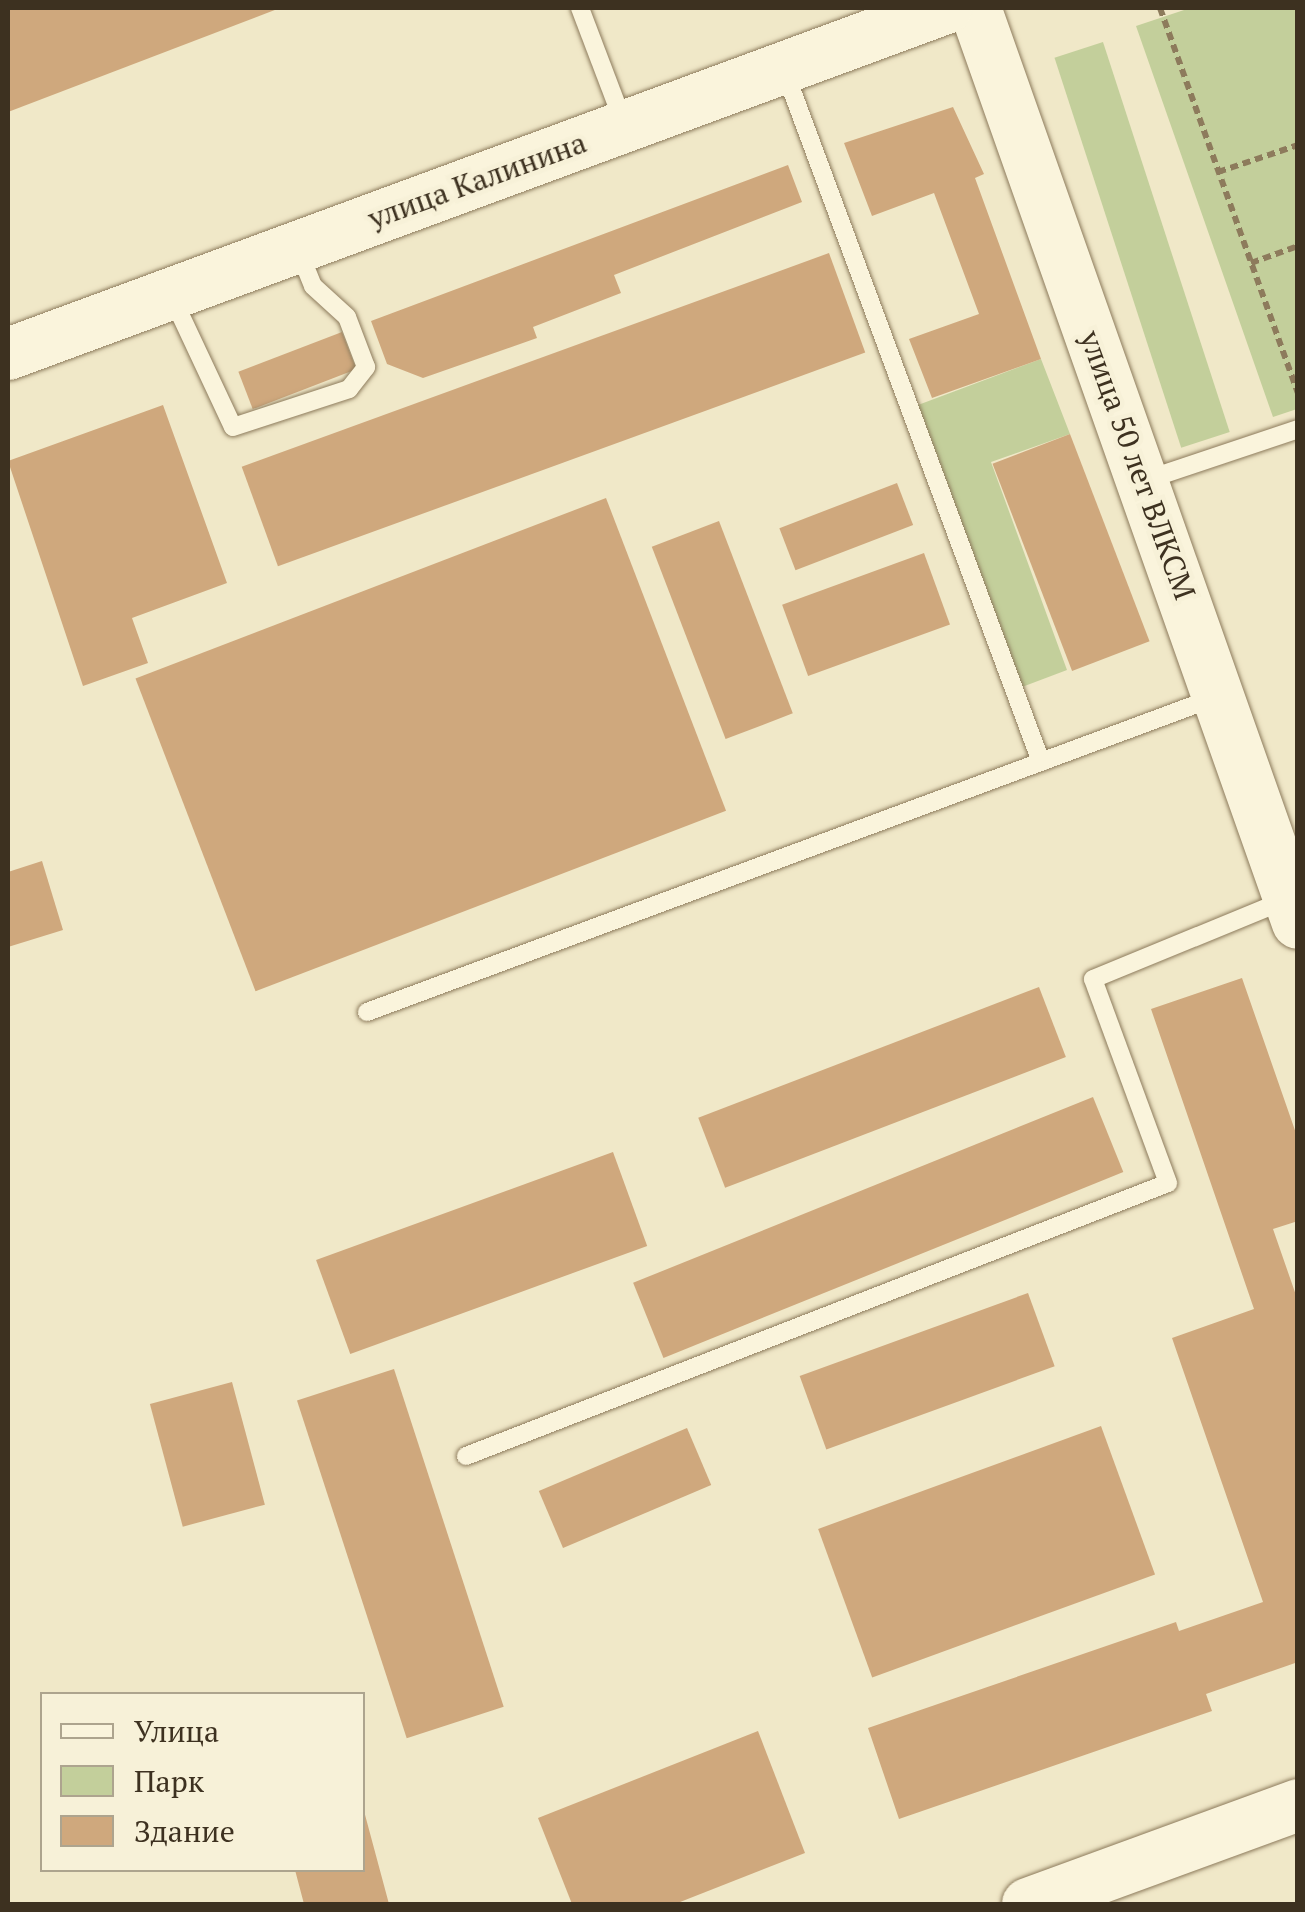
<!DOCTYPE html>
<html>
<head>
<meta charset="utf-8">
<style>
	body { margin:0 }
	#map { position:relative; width:1305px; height:1912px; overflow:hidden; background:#f0e8c8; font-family:"PT Serif",serif }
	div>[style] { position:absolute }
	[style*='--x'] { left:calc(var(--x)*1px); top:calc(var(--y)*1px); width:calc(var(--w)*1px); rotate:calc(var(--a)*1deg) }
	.green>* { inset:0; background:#c3cf9b; transform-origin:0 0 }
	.building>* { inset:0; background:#cfa87d; transform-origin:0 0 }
	.path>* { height:6px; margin-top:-3px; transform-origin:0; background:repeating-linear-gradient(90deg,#8d7b5c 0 8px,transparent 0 13px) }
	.roads { filter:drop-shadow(0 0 2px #8d7b5c) drop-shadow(0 0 2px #8d7b5c) }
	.lane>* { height:18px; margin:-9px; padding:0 9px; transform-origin:9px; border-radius:9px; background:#faf4dc }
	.secondary>* { height:52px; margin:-26px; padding:0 26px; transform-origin:26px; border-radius:26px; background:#faf4dc }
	span { translate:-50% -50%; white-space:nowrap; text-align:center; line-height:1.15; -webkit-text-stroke:9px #f7f1d8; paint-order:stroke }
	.street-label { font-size:30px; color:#3d3120 }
	.frame { position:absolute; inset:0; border:10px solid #3d3120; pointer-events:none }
	.legend { position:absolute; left:40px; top:1692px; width:325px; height:180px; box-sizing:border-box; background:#f7f1d8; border:2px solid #ada48e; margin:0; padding:12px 18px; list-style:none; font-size:30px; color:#3d3120 }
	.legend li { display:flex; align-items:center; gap:20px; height:50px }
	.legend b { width:50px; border:2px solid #ada48e }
</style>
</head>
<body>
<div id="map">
	<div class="green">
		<div style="clip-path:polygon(1190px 8px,1297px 8px,1297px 409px,1273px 417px,1136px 26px)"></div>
		<div style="left:1103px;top:42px;width:410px;height:51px;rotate:72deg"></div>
		<div style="clip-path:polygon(1041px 359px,1070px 434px,991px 462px,1067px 670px,1022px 687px,918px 405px)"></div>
	</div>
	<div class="building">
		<div style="clip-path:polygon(8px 8px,280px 8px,8px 112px)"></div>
		<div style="clip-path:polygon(953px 107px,984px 174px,975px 178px,1041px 359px,932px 398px,909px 339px,979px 314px,934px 193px,872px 216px,844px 143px)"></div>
		<div style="clip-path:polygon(788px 165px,802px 202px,614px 275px,621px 293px,533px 327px,537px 338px,423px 378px,387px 364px,371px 321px)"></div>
		<div style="left:829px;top:253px;width:106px;height:625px;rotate:70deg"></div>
		<div style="left:342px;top:332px;width:40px;height:111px;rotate:69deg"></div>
		<div style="clip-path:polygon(163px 405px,227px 583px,132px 618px,148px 663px,83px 686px,8px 461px)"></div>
		<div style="left:1070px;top:434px;width:222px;height:83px;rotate:69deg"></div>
		<div style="left:897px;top:483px;width:45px;height:126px;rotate:69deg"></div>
		<div style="left:606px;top:498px;width:335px;height:504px;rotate:69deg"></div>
		<div style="left:719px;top:521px;width:206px;height:72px;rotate:69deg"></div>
		<div style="left:924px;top:553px;width:76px;height:151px;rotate:70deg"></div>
		<div style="clip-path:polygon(42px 861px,63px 930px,8px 947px,8px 872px)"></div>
		<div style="clip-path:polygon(1242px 978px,1298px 1139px,1298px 1221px,1273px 1229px,1298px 1301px,1298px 1662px,1206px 1694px,1212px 1711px,899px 1819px,868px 1728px,1176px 1622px,1179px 1631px,1263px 1602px,1172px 1338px,1254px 1309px,1151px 1009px)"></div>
		<div style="left:1039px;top:987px;width:75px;height:365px;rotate:69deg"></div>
		<div style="left:1093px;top:1097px;width:81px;height:496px;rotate:68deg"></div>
		<div style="left:613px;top:1152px;width:100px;height:316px;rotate:70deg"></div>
		<div style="left:1028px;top:1293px;width:78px;height:243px;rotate:70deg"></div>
		<div style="left:394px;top:1369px;width:355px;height:102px;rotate:72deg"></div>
		<div style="left:232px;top:1382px;width:127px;height:85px;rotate:75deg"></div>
		<div style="left:1101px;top:1426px;width:158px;height:301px;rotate:70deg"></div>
		<div style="left:687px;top:1428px;width:62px;height:161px;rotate:67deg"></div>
		<div style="clip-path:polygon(758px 1731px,805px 1853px,675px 1904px,572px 1904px,538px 1818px)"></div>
		<div style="clip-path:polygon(364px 1811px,389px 1904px,304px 1904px,295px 1870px,362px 1870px)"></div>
	</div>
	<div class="path">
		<div style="--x:1160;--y:8;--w:409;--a:70.3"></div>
		<div style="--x:1218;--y:172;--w:84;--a:-18.6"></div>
		<div style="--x:1251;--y:263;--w:50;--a:-19.9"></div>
	</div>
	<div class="roads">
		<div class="lane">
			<div style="--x:580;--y:8;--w:124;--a:69.2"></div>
			<div style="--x:785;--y:72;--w:736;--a:69.64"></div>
			<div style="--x:173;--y:299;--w:141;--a:64.9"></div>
			<div style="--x:233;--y:427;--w:122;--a:-18.1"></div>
			<div style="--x:349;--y:389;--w:28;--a:-52"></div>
			<div style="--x:366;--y:367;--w:53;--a:-110.8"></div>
			<div style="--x:347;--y:317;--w:46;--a:-137.6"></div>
			<div style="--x:313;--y:286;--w:40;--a:-112"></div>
			<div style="--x:1146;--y:480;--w:160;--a:-18.5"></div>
			<div style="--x:367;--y:1012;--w:906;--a:-20.36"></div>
			<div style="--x:466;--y:1456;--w:753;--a:-21.25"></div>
			<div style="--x:1168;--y:1183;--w:217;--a:-110.2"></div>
			<div style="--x:1093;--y:979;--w:209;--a:-22.3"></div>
		</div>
		<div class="secondary">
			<div style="--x:975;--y:8;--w:970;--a:70.56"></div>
			<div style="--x:8;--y:354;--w:1000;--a:-20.25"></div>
			<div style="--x:1028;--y:1904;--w:288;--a:-20.1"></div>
		</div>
	</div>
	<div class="street-label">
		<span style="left:477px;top:180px;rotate:-20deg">улица Калинина</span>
		<span style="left:1138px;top:465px;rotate:70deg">улица 50 лет ВЛКСМ</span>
	</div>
	<div class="frame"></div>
	<ul class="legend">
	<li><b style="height:12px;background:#faf4dc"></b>Улица</li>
	<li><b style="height:28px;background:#c3cf9b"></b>Парк</li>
	<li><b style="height:28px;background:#cfa87d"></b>Здание</li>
	</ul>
</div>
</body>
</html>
